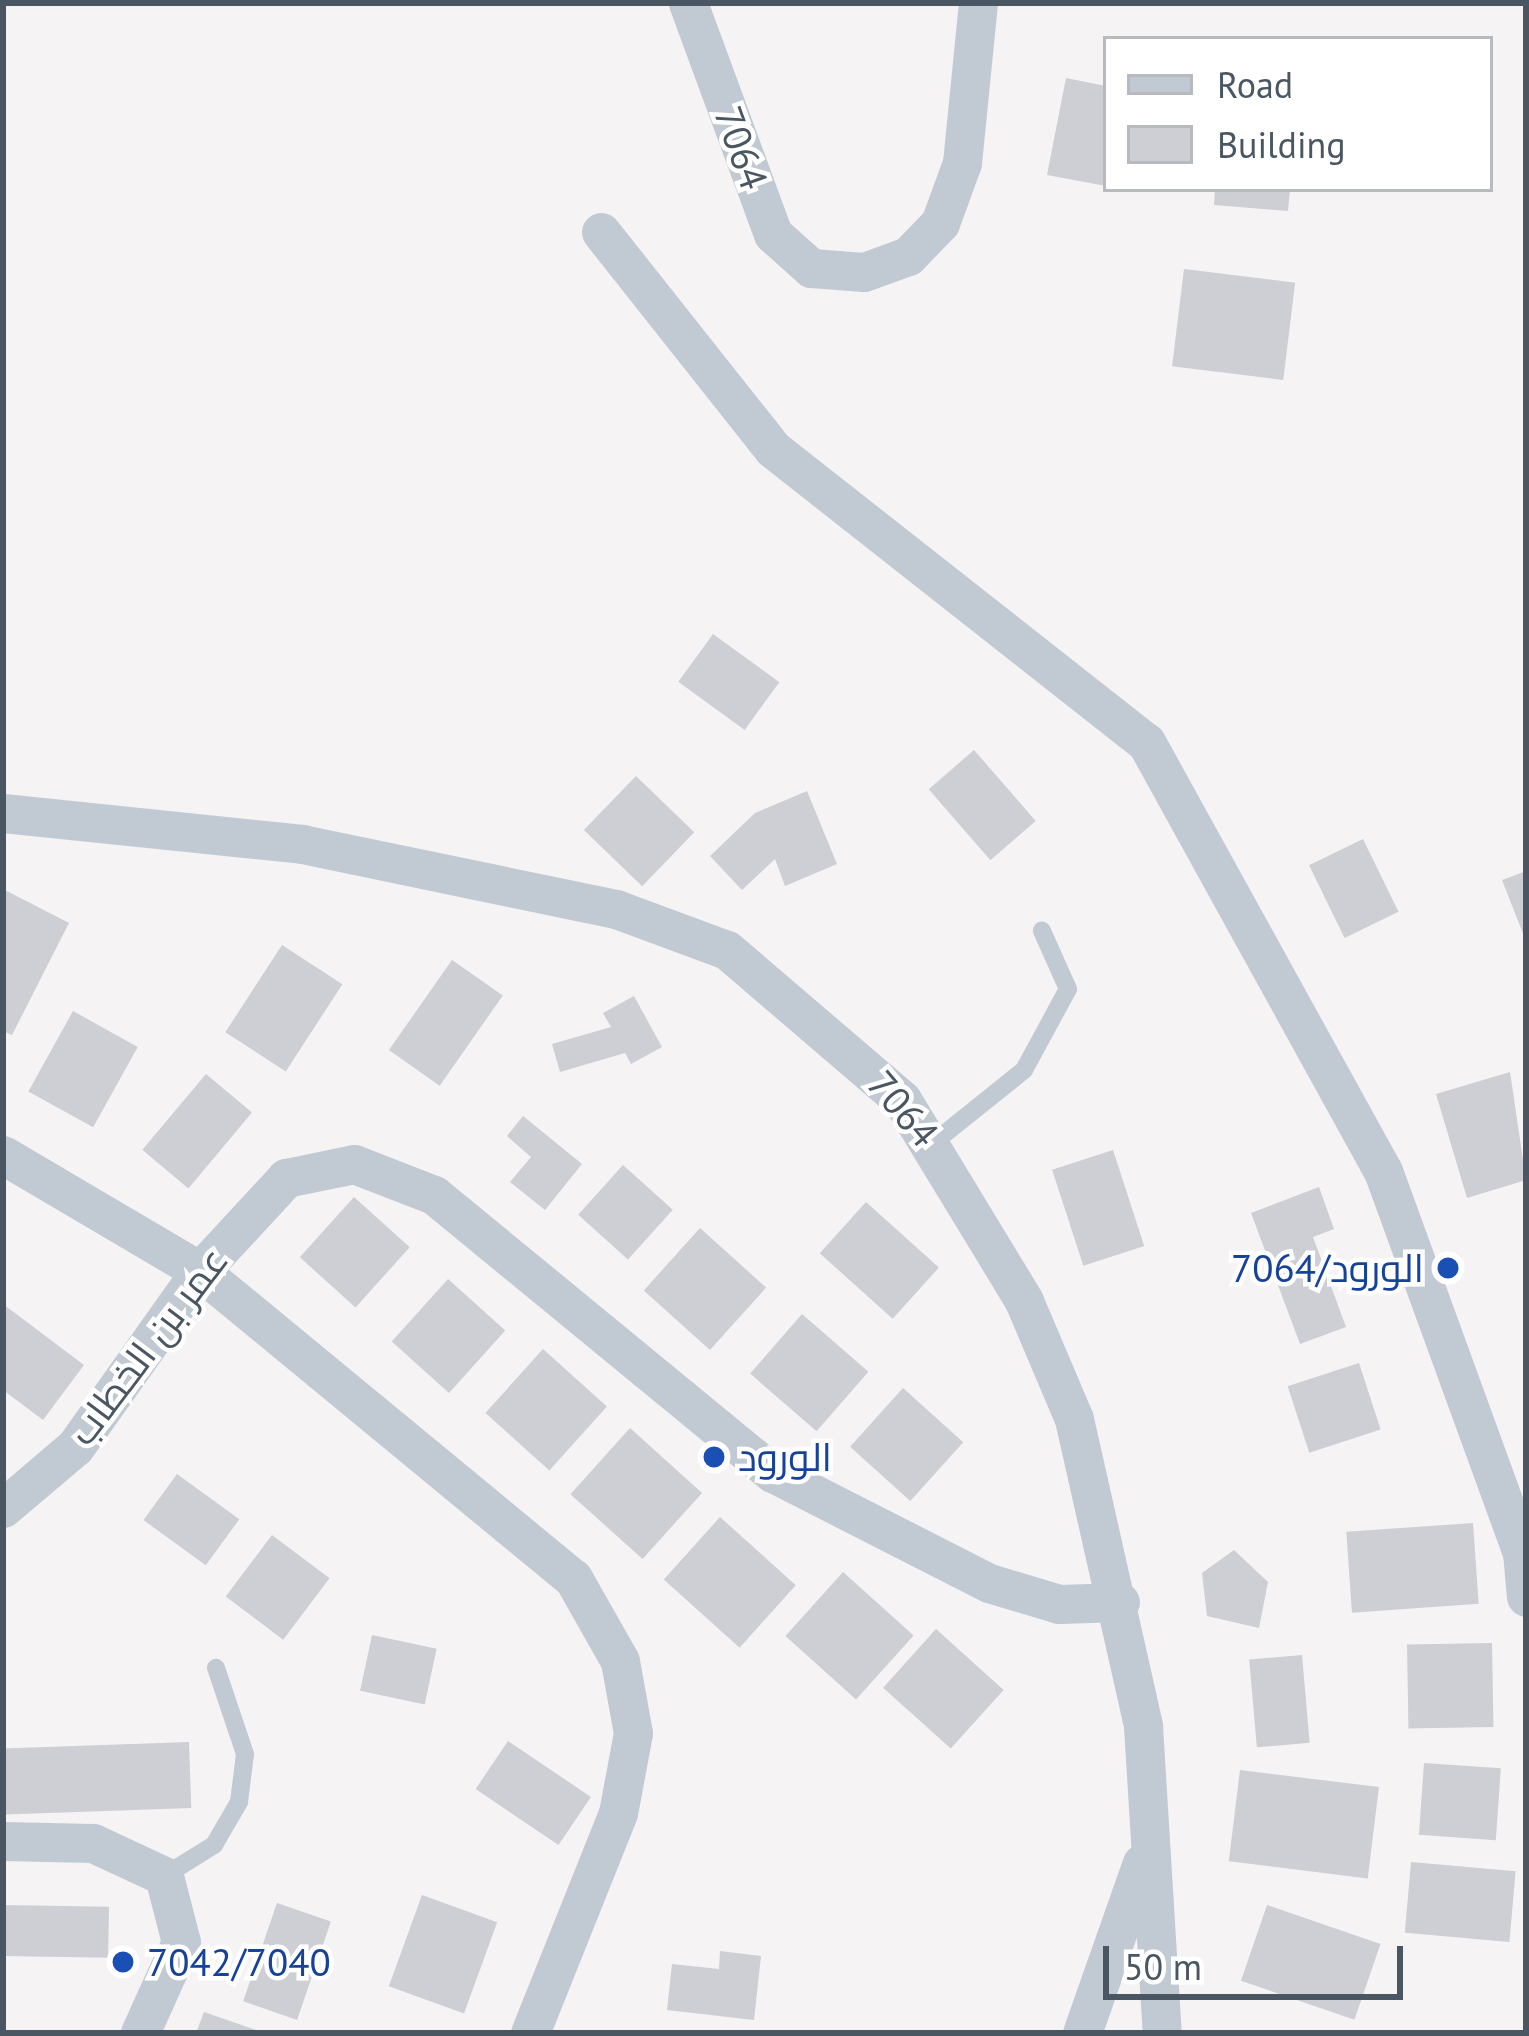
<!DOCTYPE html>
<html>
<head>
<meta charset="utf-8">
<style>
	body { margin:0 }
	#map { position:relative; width:1529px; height:2036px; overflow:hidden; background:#f5f3f3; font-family:"PT Sans",Cairo,sans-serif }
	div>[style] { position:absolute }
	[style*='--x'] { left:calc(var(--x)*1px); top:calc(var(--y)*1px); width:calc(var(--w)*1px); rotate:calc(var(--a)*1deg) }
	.building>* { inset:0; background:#cdcfd5; transform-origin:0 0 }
	.lane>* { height:18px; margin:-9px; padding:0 9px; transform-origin:9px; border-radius:9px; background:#c1cad2 }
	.street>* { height:39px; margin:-19.5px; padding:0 19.5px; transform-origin:19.5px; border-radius:19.5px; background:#c1cad2 }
	.dots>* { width:33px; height:33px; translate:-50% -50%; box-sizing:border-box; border:6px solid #fff; border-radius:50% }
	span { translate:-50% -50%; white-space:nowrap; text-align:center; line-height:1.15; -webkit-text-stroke:9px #fff; paint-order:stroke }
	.street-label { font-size:39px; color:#4a5661 }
	.transit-label { font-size:39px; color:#164399 }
	.right { translate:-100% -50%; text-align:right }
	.left { translate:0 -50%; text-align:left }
	.frame { position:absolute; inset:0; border:6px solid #4a5661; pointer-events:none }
	.legend { position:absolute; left:1103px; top:36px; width:390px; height:156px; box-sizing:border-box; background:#fff; border:3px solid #b7bbc0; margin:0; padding:15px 21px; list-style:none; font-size:36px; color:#4a5661 }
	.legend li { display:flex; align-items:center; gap:24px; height:60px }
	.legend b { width:60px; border:3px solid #b7bbc0 }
	.scale { position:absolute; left:1103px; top:1946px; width:300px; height:54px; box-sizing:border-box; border:6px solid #4a5661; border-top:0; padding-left:15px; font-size:36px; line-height:42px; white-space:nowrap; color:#4a5661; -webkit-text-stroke:9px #fff; paint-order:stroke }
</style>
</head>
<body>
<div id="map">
	<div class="building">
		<div style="clip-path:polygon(1066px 78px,1106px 86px,1106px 186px,1047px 175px)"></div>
		<div style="clip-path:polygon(1215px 189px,1290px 189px,1288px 211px,1214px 205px)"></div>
		<div style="left:1184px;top:269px;width:112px;height:98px;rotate:7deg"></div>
		<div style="left:713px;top:634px;width:82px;height:59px;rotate:36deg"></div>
		<div style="left:974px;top:750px;width:94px;height:60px;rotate:49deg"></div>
		<div style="left:636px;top:776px;width:81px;height:75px;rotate:44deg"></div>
		<div style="clip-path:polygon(807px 791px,837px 864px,785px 886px,775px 859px,742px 890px,710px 856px,755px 813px)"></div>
		<div style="left:1363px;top:839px;width:81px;height:60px;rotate:64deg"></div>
		<div style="clip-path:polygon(1526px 871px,1526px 941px,1502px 880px)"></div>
		<div style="clip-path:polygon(3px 889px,69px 923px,12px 1035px,3px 1031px)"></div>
		<div style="left:282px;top:945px;width:72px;height:104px;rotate:33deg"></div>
		<div style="left:452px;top:960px;width:62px;height:110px;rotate:35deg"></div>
		<div style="clip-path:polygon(634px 996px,662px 1047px,631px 1064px,625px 1053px,560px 1072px,552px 1044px,611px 1027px,603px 1013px)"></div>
		<div style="left:73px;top:1011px;width:74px;height:92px;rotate:29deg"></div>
		<div style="clip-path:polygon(1510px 1072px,1526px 1180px,1467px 1198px,1436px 1094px)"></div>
		<div style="left:206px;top:1074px;width:60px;height:99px;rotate:40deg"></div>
		<div style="clip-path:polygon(523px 1116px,582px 1164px,545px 1210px,510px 1182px,531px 1157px,507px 1136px)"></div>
		<div style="left:1113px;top:1150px;width:101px;height:64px;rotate:72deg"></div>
		<div style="left:623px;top:1165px;width:67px;height:67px;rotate:42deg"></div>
		<div style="clip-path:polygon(1319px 1187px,1334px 1229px,1313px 1237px,1346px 1327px,1300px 1344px,1251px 1213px)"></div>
		<div style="left:354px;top:1197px;width:75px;height:81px;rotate:42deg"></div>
		<div style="left:866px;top:1202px;width:98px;height:69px;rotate:42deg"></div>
		<div style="left:700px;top:1228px;width:89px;height:84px;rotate:42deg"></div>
		<div style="left:448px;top:1279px;width:77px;height:84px;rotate:42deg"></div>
		<div style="clip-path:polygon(3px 1304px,84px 1365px,43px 1420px,3px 1390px)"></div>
		<div style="left:802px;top:1314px;width:88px;height:79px;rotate:41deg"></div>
		<div style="left:543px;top:1349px;width:86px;height:86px;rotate:42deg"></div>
		<div style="left:1359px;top:1363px;width:70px;height:75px;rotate:72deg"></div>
		<div style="left:903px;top:1388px;width:81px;height:79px;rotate:42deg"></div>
		<div style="left:630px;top:1428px;width:97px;height:89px;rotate:42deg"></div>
		<div style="left:177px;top:1474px;width:77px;height:57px;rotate:36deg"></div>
		<div style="left:720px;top:1517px;width:102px;height:84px;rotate:42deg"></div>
		<div style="left:1473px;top:1523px;width:81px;height:127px;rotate:86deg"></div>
		<div style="left:272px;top:1535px;width:72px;height:77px;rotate:37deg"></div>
		<div style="clip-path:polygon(1234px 1550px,1268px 1582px,1259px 1628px,1207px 1616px,1202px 1573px)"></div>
		<div style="left:843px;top:1572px;width:95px;height:86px;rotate:42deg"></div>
		<div style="left:936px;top:1629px;width:91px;height:79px;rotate:42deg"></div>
		<div style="left:372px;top:1635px;width:66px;height:57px;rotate:12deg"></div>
		<div style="left:1492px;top:1643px;width:84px;height:85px;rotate:89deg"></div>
		<div style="left:1302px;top:1655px;width:88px;height:53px;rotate:85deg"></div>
		<div style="left:508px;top:1741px;width:100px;height:58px;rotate:34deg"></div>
		<div style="left:189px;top:1742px;width:66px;height:186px;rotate:88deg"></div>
		<div style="left:1424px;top:1763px;width:77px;height:72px;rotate:4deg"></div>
		<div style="left:1240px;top:1770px;width:140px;height:92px;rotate:7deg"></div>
		<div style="left:1411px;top:1862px;width:105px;height:71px;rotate:5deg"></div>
		<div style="left:422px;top:1895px;width:80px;height:97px;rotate:20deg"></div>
		<div style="left:277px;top:1903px;width:57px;height:104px;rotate:19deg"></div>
		<div style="left:3px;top:1905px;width:106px;height:51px;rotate:1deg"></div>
		<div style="left:1267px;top:1905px;width:120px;height:80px;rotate:19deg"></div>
		<div style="clip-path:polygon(720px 1951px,761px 1956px,754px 2020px,667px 2010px,672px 1964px,719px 1969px)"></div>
		<div style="clip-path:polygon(204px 2012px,262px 2032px,262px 2033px,196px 2033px)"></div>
	</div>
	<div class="lane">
		<div style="--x:933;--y:1143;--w:117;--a:-38.7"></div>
		<div style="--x:1024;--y:1070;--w:92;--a:-61.5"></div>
		<div style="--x:1068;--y:989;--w:64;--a:-114.1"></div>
		<div style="--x:164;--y:1876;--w:59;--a:-31.8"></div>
		<div style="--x:214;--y:1845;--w:50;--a:-59.8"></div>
		<div style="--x:239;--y:1802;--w:48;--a:-82.9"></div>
		<div style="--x:245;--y:1754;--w:91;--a:-108.6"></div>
	</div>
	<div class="street">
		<div style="--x:688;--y:3;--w:246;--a:69.8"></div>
		<div style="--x:773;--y:234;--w:51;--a:41.8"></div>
		<div style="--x:811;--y:268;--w:53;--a:4.3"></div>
		<div style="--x:864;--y:272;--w:47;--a:-20"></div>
		<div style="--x:908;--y:256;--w:46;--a:-45.9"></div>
		<div style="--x:940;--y:223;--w:64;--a:-69.9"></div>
		<div style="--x:962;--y:163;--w:161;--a:-84.3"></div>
		<div style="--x:601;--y:232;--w:277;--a:51.6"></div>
		<div style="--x:773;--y:449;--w:474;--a:38.2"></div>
		<div style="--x:1146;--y:742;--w:490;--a:61.1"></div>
		<div style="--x:1383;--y:1171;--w:406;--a:70"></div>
		<div style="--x:1522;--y:1552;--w:45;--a:84.9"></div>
		<div style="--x:3;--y:813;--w:301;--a:5.9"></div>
		<div style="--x:302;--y:844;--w:321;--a:11.7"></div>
		<div style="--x:616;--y:909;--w:118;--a:20.3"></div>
		<div style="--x:727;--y:950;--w:230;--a:40.6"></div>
		<div style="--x:902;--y:1100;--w:235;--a:58.7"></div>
		<div style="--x:1024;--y:1301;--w:128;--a:67"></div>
		<div style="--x:1074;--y:1419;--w:315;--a:77.3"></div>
		<div style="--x:1143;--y:1726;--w:308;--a:86.5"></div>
		<div style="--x:3;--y:1155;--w:229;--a:30.5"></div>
		<div style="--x:200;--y:1271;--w:483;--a:39.5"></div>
		<div style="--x:573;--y:1578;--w:95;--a:60.5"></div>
		<div style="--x:620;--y:1661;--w:73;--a:79.8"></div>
		<div style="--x:633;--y:1733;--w:81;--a:100.6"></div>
		<div style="--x:618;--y:1813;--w:237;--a:111.8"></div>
		<div style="--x:3;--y:1508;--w:94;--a:-40.3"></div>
		<div style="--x:75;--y:1447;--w:216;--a:-54.6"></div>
		<div style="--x:200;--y:1271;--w:127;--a:-47.2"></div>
		<div style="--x:286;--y:1178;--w:69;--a:-11.6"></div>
		<div style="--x:354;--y:1164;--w:86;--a:21.2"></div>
		<div style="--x:434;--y:1195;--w:438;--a:39.4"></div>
		<div style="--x:773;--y:1473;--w:242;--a:27"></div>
		<div style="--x:989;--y:1583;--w:73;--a:16.7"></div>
		<div style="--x:1059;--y:1604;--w:61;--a:-1.9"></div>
		<div style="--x:3;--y:1841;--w:90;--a:1.3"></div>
		<div style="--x:93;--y:1843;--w:78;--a:24.9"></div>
		<div style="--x:164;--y:1876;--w:68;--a:75.6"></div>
		<div style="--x:181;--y:1942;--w:100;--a:114.3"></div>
		<div style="--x:1082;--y:2033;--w:180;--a:-70.6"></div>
	</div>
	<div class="dots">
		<div style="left:1448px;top:1268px;background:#1a4fb4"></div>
		<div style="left:714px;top:1457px;background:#1a4fb4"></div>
		<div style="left:123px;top:1962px;background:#1a4fb4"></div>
	</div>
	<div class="street-label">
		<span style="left:741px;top:148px;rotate:70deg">7064</span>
		<span style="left:903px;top:1109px;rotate:50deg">7064</span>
		<span style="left:148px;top:1346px;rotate:-53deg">عمر بن الخطاب</span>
	</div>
	<div class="transit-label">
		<span class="right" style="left:1424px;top:1268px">الورود/7064</span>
		<span class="left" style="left:738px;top:1457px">الورود</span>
		<span class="left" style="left:147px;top:1962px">7042/7040</span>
	</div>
	<div class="frame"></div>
	<ul class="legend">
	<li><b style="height:15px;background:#c1cad2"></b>Road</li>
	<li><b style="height:33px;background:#cdcfd5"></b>Building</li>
	</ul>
	<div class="scale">50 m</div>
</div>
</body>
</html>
